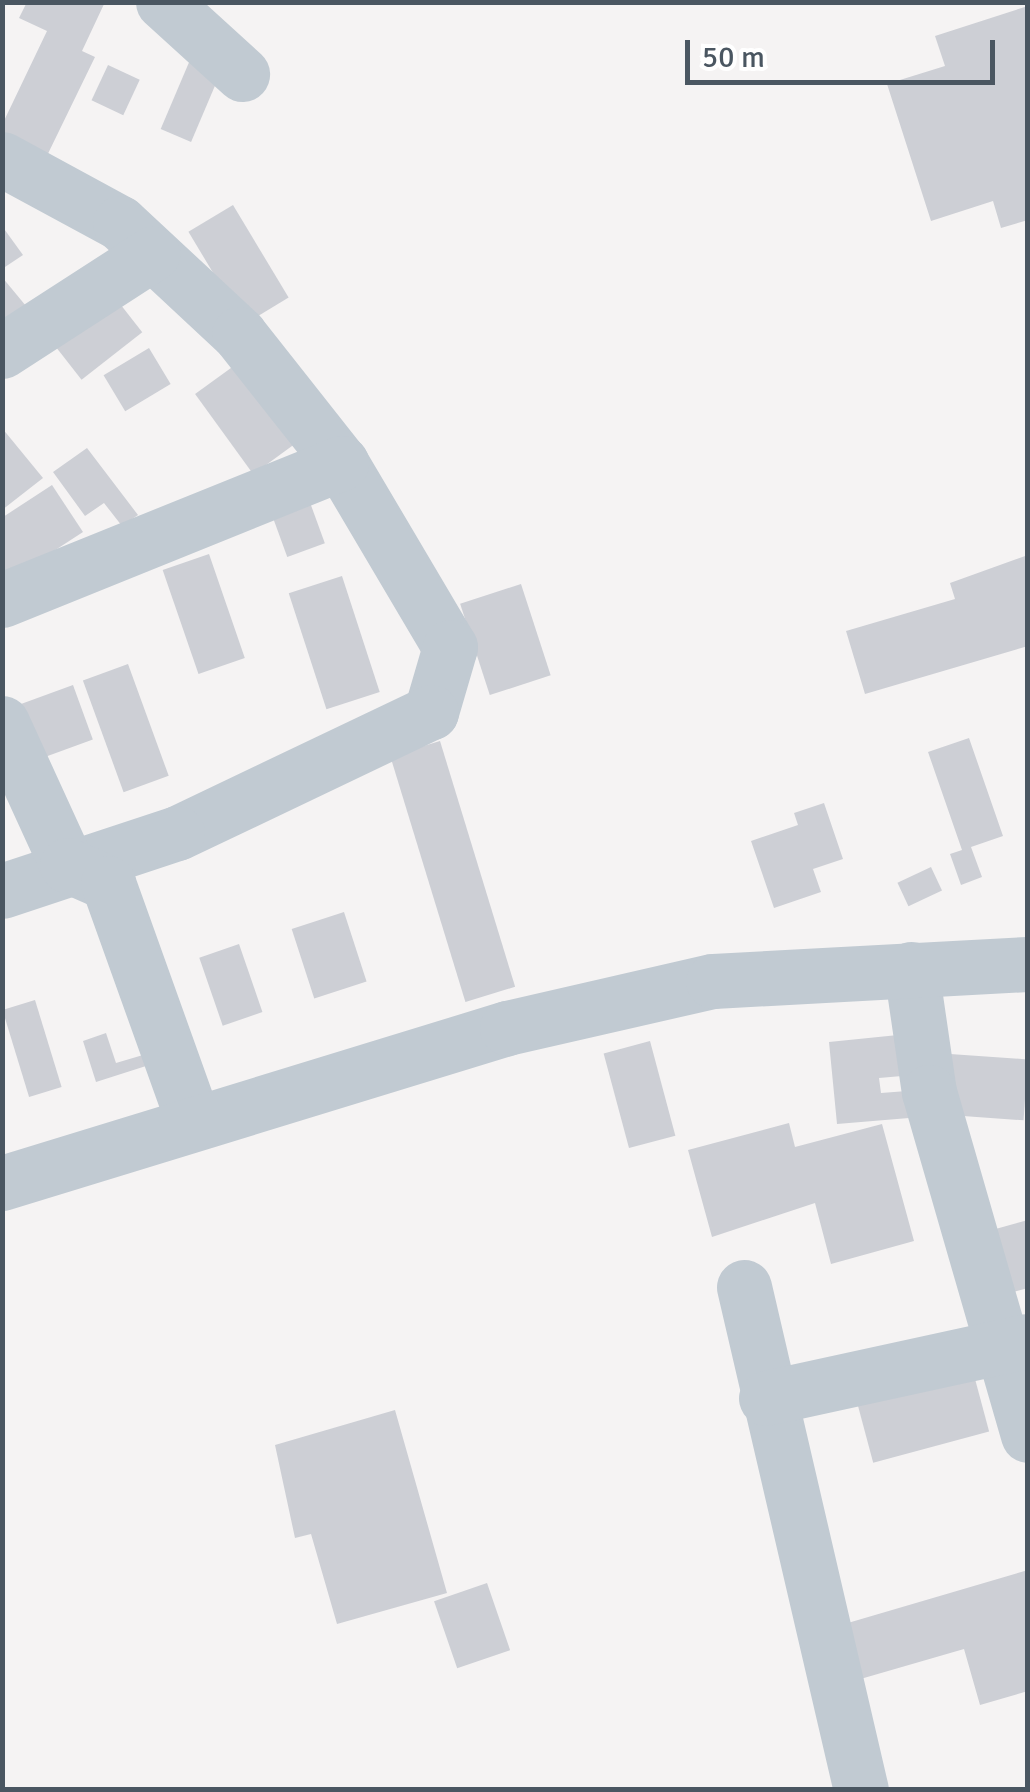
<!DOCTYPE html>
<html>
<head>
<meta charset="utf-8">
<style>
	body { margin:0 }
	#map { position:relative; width:1030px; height:1792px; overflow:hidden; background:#f5f3f3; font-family:Signika,sans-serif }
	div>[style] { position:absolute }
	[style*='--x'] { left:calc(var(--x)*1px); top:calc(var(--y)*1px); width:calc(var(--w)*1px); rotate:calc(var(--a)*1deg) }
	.building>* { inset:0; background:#cdcfd5; transform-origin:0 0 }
	.minor>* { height:55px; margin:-27.5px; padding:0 27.5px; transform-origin:27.5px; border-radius:27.5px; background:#c1cad2 }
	span { translate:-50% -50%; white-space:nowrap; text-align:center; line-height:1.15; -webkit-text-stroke:8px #fff; paint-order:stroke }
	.frame { position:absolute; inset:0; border:5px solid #4a5661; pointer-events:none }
	.scale { position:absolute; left:685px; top:40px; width:310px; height:45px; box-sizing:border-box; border:5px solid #4a5661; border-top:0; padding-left:12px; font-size:30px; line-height:35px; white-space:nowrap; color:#4a5661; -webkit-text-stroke:8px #fff; paint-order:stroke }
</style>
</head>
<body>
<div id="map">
	<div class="building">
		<div style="clip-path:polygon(27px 2px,105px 2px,82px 51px,95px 57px,41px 168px,2px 149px,2px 125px,47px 31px,19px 18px)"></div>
		<div style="clip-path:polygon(1028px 6px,1028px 220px,1001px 228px,993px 201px,931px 221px,887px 84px,945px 66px,935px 36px)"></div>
		<div style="left:190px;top:60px;width:33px;height:75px;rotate:23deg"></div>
		<div style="left:108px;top:65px;width:35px;height:39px;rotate:25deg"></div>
		<div style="left:233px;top:205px;width:108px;height:52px;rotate:59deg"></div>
		<div style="clip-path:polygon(2px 226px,23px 255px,2px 269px)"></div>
		<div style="clip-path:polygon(2px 277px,26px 306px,2px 321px)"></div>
		<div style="left:117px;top:300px;width:41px;height:77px;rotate:52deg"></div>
		<div style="left:149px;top:348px;width:42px;height:53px;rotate:59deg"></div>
		<div style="left:242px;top:360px;width:99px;height:58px;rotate:54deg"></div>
		<div style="clip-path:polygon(2px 428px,43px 478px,2px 510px)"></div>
		<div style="clip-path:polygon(87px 448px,138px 515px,122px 526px,104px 503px,85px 516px,53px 472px)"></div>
		<div style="clip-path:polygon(52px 485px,83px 532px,3px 584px,3px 517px)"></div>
		<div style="left:304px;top:486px;width:61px;height:40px;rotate:70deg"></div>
		<div style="left:209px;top:554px;width:110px;height:49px;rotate:71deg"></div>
		<div style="clip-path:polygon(1028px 555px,1028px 646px,865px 694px,846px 631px,955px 599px,950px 583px)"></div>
		<div style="left:342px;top:576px;width:122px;height:56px;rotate:72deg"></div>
		<div style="left:521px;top:584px;width:96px;height:64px;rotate:72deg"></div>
		<div style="left:128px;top:664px;width:119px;height:48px;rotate:70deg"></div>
		<div style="left:73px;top:685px;width:58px;height:59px;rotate:70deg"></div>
		<div style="clip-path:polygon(969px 738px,1003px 836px,971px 847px,982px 877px,961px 885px,950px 854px,962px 850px,928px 752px)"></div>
		<div style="left:440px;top:741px;width:257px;height:52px;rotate:73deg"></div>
		<div style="clip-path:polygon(824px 803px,843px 859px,813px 869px,821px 892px,774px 908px,751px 841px,798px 825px,794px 813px)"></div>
		<div style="left:931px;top:867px;width:26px;height:37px;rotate:65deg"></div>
		<div style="left:344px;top:912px;width:73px;height:55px;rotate:72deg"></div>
		<div style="left:239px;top:944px;width:72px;height:42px;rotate:71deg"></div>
		<div style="left:35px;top:1000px;width:91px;height:34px;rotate:73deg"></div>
		<div style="clip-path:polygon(106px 1033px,116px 1063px,143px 1055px,146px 1066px,96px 1082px,83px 1041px)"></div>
		<div style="clip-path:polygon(898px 1035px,902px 1076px,879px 1078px,881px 1093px,907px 1091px,909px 1118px,837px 1124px,829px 1042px)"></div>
		<div style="left:650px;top:1041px;width:98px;height:48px;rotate:75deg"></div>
		<div style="left:950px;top:1054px;width:78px;height:61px;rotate:4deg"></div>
		<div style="clip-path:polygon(789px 1123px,795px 1147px,882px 1124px,914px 1241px,831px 1264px,815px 1203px,712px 1237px,688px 1150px)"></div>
		<div style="clip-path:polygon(1028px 1220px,1028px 1288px,1009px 1293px,992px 1230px)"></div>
		<div style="left:971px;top:1364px;width:70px;height:120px;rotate:75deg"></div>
		<div style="clip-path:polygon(395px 1410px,447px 1593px,337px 1624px,311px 1534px,295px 1538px,275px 1445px)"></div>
		<div style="clip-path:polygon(1028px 1570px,1028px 1691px,980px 1705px,964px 1649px,857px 1680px,841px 1625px)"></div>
		<div style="left:487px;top:1583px;width:71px;height:56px;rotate:71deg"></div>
	</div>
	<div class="minor">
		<div style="--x:163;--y:2;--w:107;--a:42.3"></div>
		<div style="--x:2;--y:159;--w:134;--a:28.5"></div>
		<div style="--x:120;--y:223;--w:163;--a:43"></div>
		<div style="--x:239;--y:334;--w:164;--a:51.7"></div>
		<div style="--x:341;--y:463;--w:214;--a:59.4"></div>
		<div style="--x:450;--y:647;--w:68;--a:106.3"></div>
		<div style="--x:431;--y:712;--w:281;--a:154.5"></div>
		<div style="--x:177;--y:833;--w:184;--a:161.7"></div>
		<div style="--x:2;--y:351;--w:179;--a:-32.9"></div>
		<div style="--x:2;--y:600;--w:366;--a:-22"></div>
		<div style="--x:2;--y:723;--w:156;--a:65.4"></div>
		<div style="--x:67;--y:865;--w:45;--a:23.7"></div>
		<div style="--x:108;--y:883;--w:255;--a:70.3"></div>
		<div style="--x:911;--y:969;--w:124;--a:81.7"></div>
		<div style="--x:929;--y:1092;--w:357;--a:73.9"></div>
		<div style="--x:2;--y:1183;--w:528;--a:-17.06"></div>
		<div style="--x:507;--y:1028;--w:211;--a:-12.9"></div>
		<div style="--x:713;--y:981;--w:315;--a:-3.1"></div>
		<div style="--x:744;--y:1287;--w:516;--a:76.91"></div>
		<div style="--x:766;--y:1398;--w:268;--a:-12.3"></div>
	</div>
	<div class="frame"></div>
	<div class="scale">50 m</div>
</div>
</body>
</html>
